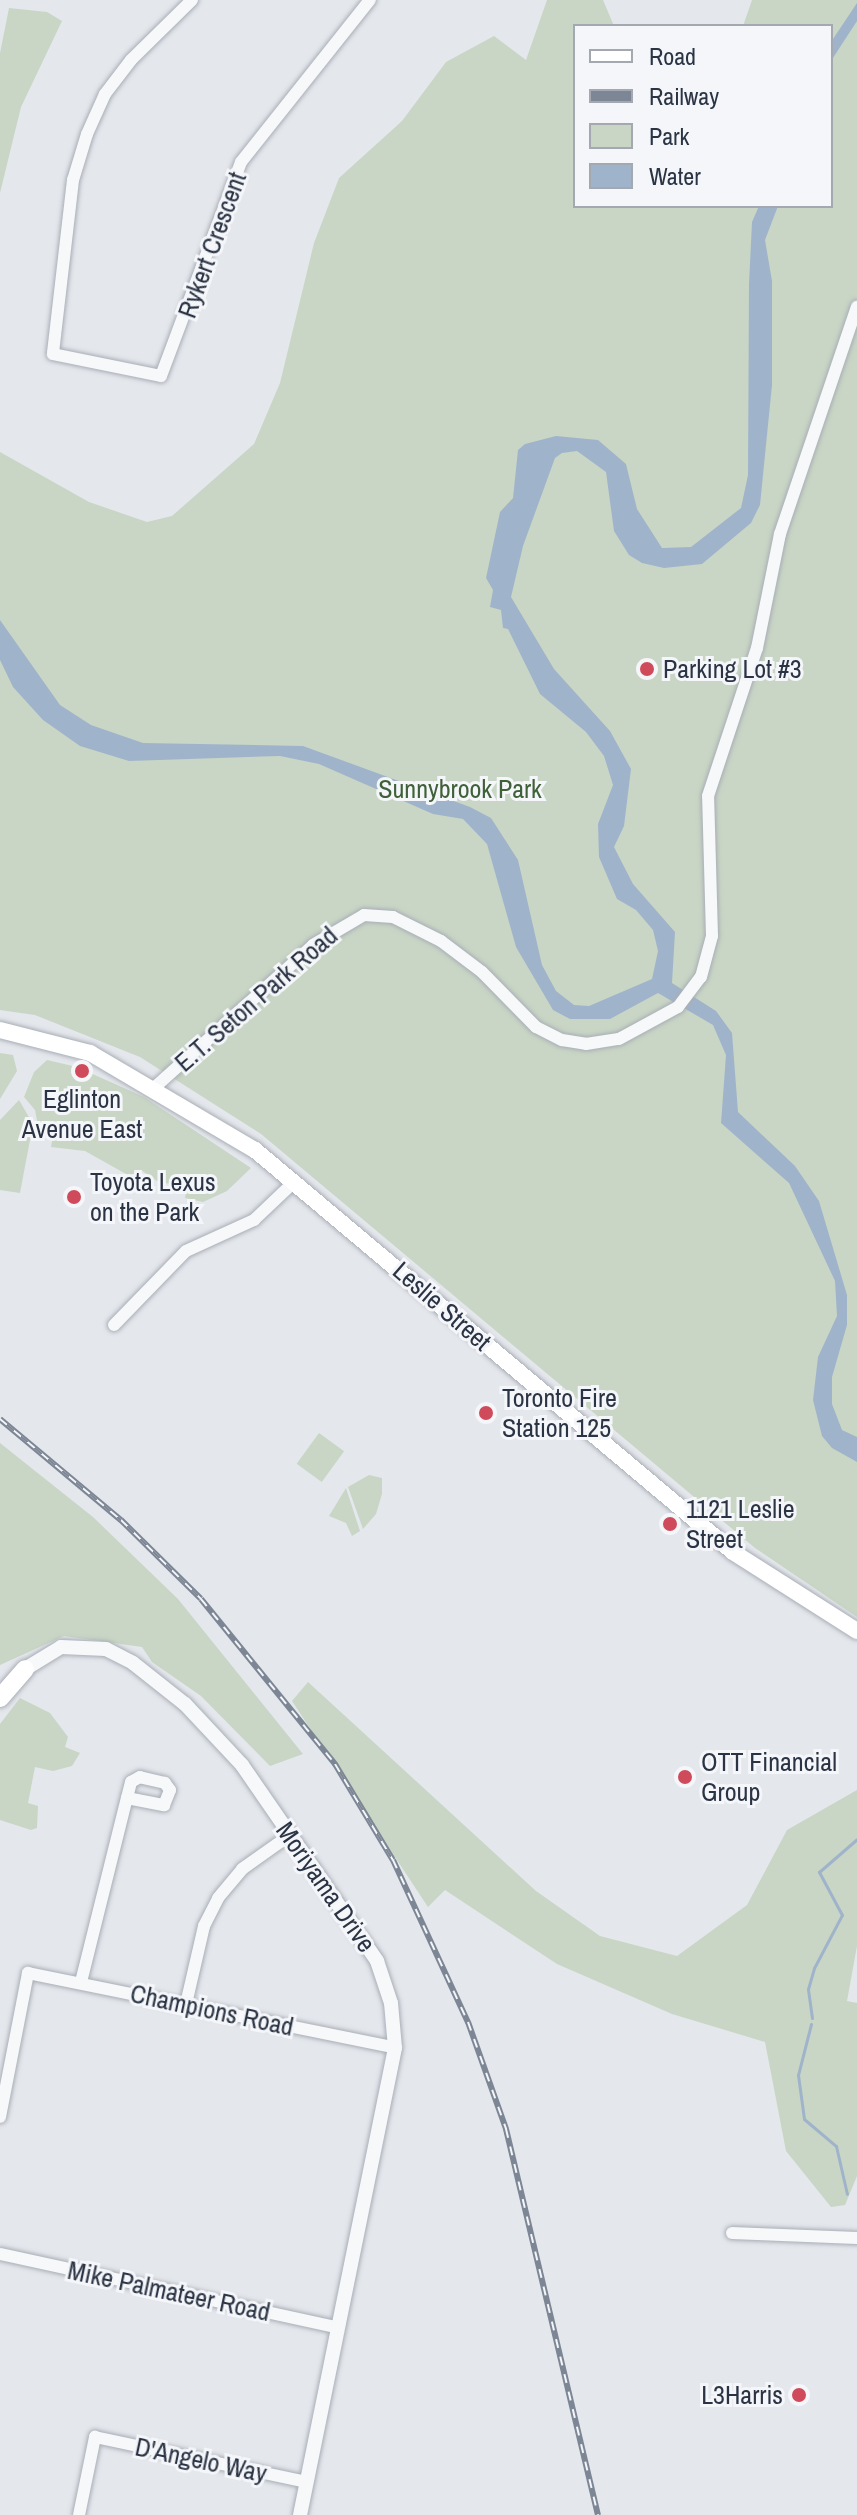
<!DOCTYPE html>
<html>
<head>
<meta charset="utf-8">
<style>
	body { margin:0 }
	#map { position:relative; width:857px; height:2515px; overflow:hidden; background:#e4e7ec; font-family:"Archivo Narrow",sans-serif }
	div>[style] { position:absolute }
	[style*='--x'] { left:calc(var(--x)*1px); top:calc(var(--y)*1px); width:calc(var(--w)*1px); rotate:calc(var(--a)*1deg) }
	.green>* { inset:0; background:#c9d6c5; transform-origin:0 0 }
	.water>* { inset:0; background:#9fb4cb }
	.stream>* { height:3px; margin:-1.5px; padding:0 1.5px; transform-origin:1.5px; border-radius:1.5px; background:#9fb4cb }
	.roads { filter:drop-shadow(0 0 2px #a9aeb6) drop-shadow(0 0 2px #a9aeb6) }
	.minor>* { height:12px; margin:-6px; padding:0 6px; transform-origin:6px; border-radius:6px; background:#f7f8fa }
	.tertiary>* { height:14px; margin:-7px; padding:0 7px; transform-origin:7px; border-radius:7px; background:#f7f8fa }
	.secondary>* { height:16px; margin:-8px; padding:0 8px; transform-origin:8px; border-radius:8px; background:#fff }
	.primary>* { height:18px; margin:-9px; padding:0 9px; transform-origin:9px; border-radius:9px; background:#fff }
	.rail>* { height:6px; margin-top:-3px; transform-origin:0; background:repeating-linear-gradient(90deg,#f4f6f9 0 9px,#7d8695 0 18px); box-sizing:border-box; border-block:2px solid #7d8695 }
	.dots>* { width:22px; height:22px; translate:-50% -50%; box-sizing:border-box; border:4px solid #f4f6f9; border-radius:50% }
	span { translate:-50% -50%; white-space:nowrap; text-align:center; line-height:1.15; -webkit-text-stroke:6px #f4f6f9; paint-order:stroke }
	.street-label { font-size:26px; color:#2b3444 }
	.poi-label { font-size:26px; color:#2b3444 }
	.left { translate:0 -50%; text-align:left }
	.right { translate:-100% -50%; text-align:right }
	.park-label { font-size:26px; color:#3f6038 }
	.legend { position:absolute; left:573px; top:24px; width:260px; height:184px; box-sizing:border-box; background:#f4f6f9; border:2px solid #a4a8b1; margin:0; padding:10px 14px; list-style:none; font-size:24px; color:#2b3444 }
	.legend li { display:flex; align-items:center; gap:16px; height:40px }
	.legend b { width:40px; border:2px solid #a4a8b1 }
</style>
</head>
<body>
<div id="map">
	<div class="green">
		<div style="clip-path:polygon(547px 0,603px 0,614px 26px,575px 26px,575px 206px,831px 206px,831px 26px,743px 26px,752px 0,857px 0,857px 1617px,755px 1548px,261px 1134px,140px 1057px,35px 1015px,0 1010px,0 452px,89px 502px,147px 522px,172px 516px,254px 444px,280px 383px,314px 243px,339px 178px,402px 121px,446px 62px,494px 36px,526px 60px)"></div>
		<div style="clip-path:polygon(9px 8px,47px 12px,62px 21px,21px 107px,0 193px,0 53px)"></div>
		<div style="clip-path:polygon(0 1053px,13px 1055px,17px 1071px,0 1099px)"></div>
		<div style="clip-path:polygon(47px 1060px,77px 1067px,144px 1097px,251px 1168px,227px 1191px,203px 1202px,185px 1198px,187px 1188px,157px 1181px,141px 1170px,135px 1179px,85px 1151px,51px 1147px,54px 1130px,39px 1131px,35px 1110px,24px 1097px,34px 1072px)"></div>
		<div style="clip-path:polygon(19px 1100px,33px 1124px,20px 1193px,0 1190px,0 1120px)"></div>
		<div style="left:319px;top:1433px;width:31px;height:38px;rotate:36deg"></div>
		<div style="clip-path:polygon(0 1443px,93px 1517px,178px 1599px,303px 1754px,270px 1766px,201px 1696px,152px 1662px,142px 1647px,64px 1636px,0 1665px)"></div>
		<div style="clip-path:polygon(369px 1475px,382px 1478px,382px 1494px,376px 1514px,363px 1529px,348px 1487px)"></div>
		<div style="clip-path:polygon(346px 1488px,360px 1531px,352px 1536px,346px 1523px,329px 1516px)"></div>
		<div style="clip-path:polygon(308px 1682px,536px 1891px,600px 1936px,677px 1956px,747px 1905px,787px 1830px,857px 1790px,857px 1946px,847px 2001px,857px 2003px,857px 2176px,845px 2205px,831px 2207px,786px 2151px,765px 2042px,672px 2014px,557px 1964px,445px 1890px,428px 1907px,292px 1701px)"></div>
		<div style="clip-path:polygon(20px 1698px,50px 1713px,68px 1737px,65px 1747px,80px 1753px,72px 1766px,53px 1771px,35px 1767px,28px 1803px,38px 1806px,37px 1828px,31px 1830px,0 1820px,0 1724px)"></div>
	</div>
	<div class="water">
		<div style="clip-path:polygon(857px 3px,857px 21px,831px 61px,831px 42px)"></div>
		<div style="clip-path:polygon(759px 206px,778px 206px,765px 240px,772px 281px,772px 385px,760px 505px,751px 523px,702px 564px,664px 568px,642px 563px,629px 555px,614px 531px,606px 472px,577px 451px,562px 453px,555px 458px,523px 546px,511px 597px,554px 669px,610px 731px,631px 769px,624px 826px,614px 847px,633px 884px,675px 932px,672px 983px,716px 1011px,732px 1033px,738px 1112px,795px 1166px,819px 1201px,847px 1295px,847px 1325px,832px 1377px,832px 1404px,842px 1430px,857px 1437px,857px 1462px,832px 1448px,822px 1436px,813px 1400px,818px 1357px,837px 1316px,835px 1281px,789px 1183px,721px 1123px,726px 1055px,713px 1025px,658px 993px,610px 1019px,570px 1019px,553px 1010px,516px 947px,487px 844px,463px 819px,433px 814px,319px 764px,280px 756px,129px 761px,80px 746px,43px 720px,13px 687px,0 660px,0 620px,60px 705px,91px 725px,143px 743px,303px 746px,470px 807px,491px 818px,518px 860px,542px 965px,556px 991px,574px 1005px,589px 1006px,652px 979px,658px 951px,653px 930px,636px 910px,617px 899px,599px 857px,598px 824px,613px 785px,604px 756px,586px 732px,540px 694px,508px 629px,503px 628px,501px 610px,490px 607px,493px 590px,486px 578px,500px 512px,513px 498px,518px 450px,525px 444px,556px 436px,598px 440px,626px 464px,637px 509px,662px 548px,691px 547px,741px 508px,748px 475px,749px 284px,752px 222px)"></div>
	</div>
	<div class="stream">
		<div style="--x:812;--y:2018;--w:29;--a:-98"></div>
		<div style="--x:808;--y:1989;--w:22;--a:-74"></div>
		<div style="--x:814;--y:1968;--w:60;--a:-62.2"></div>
		<div style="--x:842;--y:1915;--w:49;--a:-118.1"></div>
		<div style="--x:819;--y:1872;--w:50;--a:-41"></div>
		<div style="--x:811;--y:2024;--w:53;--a:104.3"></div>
		<div style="--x:798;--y:2075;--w:44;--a:82.2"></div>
		<div style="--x:804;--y:2119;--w:42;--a:40.2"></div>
		<div style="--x:836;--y:2146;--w:49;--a:77.1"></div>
	</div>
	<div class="roads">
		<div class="minor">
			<div style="--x:192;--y:0;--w:86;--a:135.5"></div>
			<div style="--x:131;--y:60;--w:43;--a:127.4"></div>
			<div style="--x:105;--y:94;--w:44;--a:114.2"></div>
			<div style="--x:87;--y:134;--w:48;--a:106.9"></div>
			<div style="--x:73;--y:180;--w:175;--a:96.6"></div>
			<div style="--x:53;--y:354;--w:110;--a:11.5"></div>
			<div style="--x:161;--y:376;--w:228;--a:-69.5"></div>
			<div style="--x:241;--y:162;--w:207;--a:-51.5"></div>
			<div style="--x:155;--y:1087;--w:212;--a:-41.9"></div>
			<div style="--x:313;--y:945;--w:59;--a:-30.5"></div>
			<div style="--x:364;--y:915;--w:29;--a:4"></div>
			<div style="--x:393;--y:917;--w:54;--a:26.6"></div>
			<div style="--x:441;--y:941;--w:51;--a:37.1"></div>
			<div style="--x:482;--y:972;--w:77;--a:45.5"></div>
			<div style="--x:536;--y:1027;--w:29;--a:27"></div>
			<div style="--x:562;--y:1040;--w:24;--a:9"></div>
			<div style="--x:586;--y:1044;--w:33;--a:-9"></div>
			<div style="--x:619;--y:1039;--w:67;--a:-28.5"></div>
			<div style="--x:678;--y:1007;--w:38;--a:-53"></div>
			<div style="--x:701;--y:977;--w:42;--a:-75"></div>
			<div style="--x:712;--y:936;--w:140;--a:-91.6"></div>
			<div style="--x:708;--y:796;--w:156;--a:-71.7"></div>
			<div style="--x:757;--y:648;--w:116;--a:-78.6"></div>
			<div style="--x:780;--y:534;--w:240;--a:-71.3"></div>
			<div style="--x:114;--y:1325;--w:103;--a:-45.8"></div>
			<div style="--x:186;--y:1251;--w:75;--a:-24.5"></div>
			<div style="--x:254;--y:1220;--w:55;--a:-43.5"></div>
			<div style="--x:81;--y:1982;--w:190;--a:-76"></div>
			<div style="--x:127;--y:1798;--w:38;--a:11"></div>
			<div style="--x:164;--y:1805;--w:16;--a:-68"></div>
			<div style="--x:170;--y:1790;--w:9;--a:-126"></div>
			<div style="--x:165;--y:1783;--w:26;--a:-167"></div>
			<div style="--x:140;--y:1777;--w:10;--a:151"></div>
			<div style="--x:131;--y:1782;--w:16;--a:104"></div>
			<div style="--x:186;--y:2004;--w:80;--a:-77"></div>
			<div style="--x:204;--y:1926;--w:31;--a:-63"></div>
			<div style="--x:218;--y:1898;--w:38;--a:-50"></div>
			<div style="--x:242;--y:1869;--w:59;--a:-35.3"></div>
			<div style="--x:0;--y:2117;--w:147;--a:-79"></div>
			<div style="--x:28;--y:1973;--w:375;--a:11.5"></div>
			<div style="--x:732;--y:2233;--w:125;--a:2.3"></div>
			<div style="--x:0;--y:2254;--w:346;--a:12.3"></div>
			<div style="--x:79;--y:2515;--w:80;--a:-78.4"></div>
			<div style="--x:95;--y:2437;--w:217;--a:12"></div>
		</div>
		<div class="tertiary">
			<div style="--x:25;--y:1669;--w:42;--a:-31.4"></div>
			<div style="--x:61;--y:1647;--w:45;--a:2.5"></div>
			<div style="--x:106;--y:1649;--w:30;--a:27"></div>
			<div style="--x:133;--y:1663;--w:66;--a:38.3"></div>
			<div style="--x:185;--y:1704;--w:83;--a:46.9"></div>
			<div style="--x:242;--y:1765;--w:238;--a:55.4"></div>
			<div style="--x:377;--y:1961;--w:44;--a:71.6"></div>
			<div style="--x:391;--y:2003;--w:45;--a:84.9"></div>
			<div style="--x:395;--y:2048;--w:477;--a:101.5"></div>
		</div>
		<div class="secondary">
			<div style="--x:0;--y:1030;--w:93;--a:14.3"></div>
			<div style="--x:90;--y:1053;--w:191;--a:30.5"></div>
			<div style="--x:255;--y:1150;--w:625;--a:40.06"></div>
			<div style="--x:733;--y:1552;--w:147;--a:32.5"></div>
		</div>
		<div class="primary">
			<div style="--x:0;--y:1698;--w:38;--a:-49"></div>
		</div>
	</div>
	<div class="rail">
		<div style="--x:0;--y:1419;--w:158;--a:39.9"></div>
		<div style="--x:121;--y:1520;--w:112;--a:44.6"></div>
		<div style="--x:201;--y:1599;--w:213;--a:50.9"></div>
		<div style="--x:335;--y:1764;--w:112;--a:58.9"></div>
		<div style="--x:393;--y:1860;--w:179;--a:65.2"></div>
		<div style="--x:468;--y:2022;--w:114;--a:70.4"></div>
		<div style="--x:506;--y:2129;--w:397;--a:76.6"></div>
	</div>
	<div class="dots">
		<div style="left:647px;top:669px;background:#cf4b5b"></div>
		<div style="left:82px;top:1071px;background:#cf4b5b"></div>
		<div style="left:74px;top:1197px;background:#cf4b5b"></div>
		<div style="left:486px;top:1413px;background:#cf4b5b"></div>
		<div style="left:670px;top:1524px;background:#cf4b5b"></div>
		<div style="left:685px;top:1777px;background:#cf4b5b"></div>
		<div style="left:799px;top:2395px;background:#cf4b5b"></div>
	</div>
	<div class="street-label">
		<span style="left:212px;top:245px;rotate:-70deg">Rykert Crescent</span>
		<span style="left:256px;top:999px;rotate:-41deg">E.T. Seton Park Road</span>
		<span style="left:442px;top:1306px;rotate:41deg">Leslie Street</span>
		<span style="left:326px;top:1887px;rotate:55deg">Moriyama Drive</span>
		<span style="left:212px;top:2010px;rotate:12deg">Champions Road</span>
		<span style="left:169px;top:2291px;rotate:12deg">Mike Palmateer Road</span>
		<span style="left:201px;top:2460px;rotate:12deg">D'Angelo Way</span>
	</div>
	<div class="poi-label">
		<span class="left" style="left:663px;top:669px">Parking Lot #3</span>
		<span style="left:82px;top:1114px">Eglinton<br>Avenue East</span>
		<span class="left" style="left:90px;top:1197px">Toyota Lexus<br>on the Park</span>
		<span class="left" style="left:502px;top:1413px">Toronto Fire<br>Station 125</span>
		<span class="left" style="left:686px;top:1524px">1121 Leslie<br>Street</span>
		<span class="left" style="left:701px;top:1777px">OTT Financial<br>Group</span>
		<span class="right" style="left:783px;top:2395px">L3Harris</span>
	</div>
	<div class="park-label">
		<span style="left:460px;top:789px">Sunnybrook Park</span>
	</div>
	<ul class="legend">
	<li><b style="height:10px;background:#fff"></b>Road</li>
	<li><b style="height:10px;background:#7d8695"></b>Railway</li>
	<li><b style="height:22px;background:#c9d6c5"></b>Park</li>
	<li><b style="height:22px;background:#9fb4cb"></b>Water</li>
	</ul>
</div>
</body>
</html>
